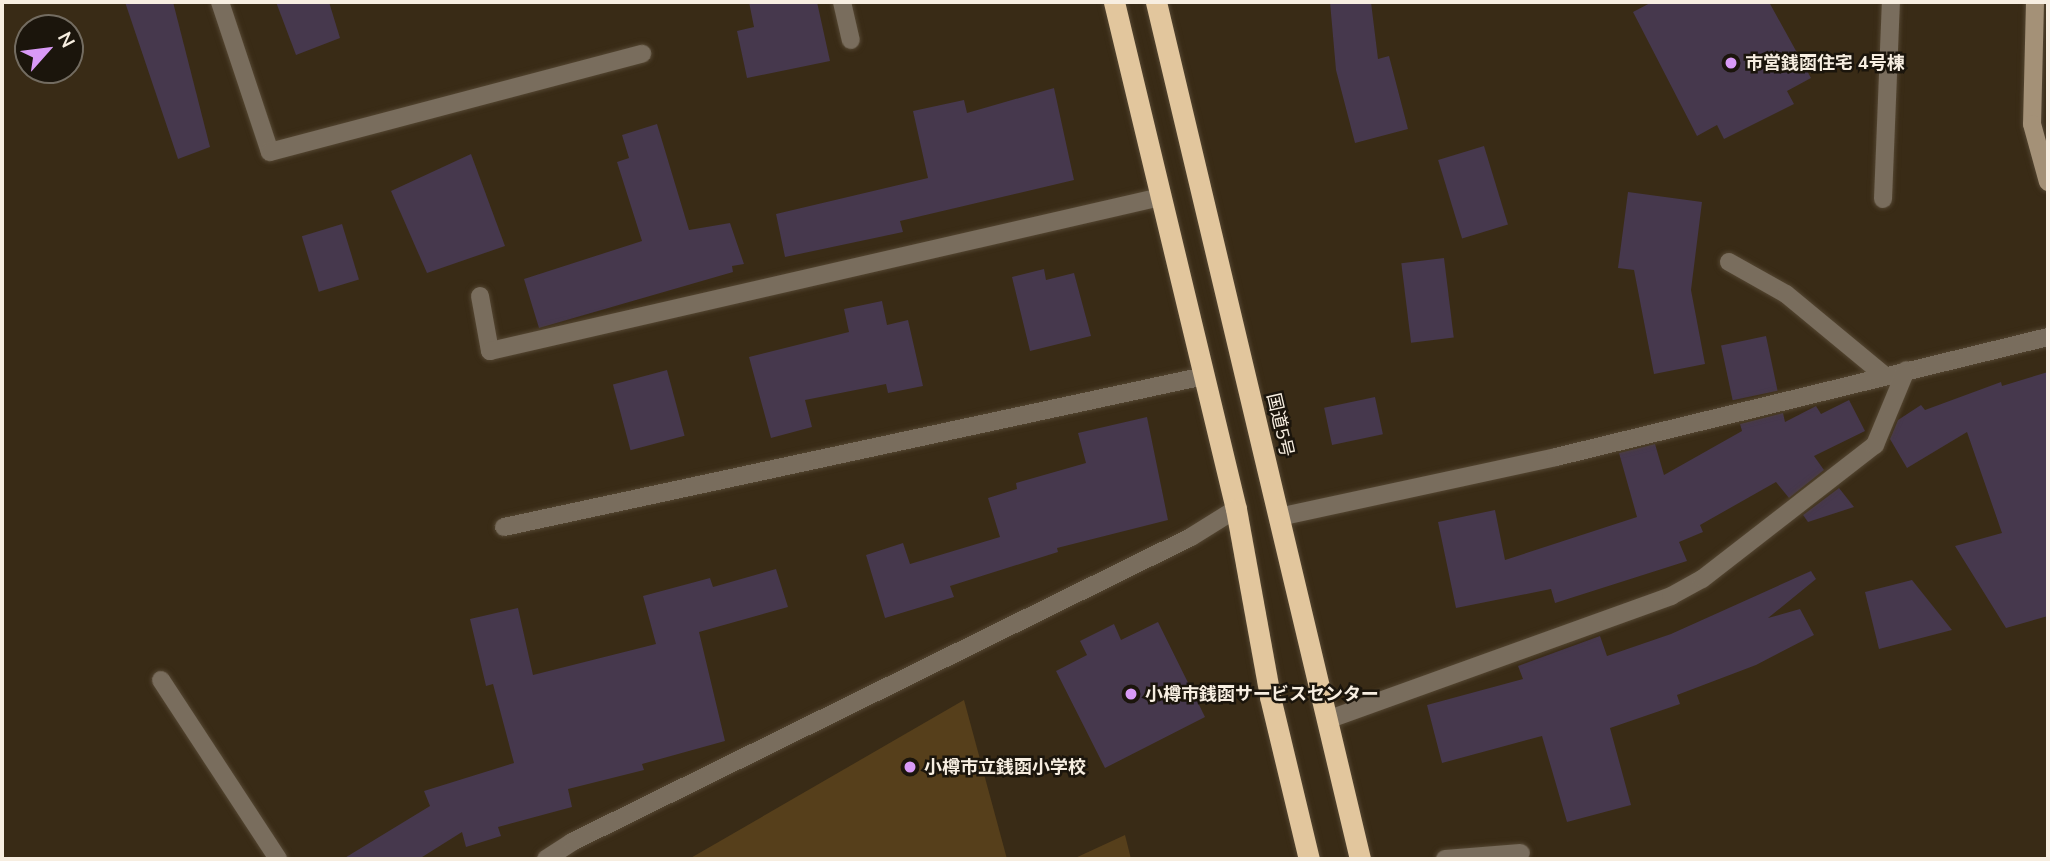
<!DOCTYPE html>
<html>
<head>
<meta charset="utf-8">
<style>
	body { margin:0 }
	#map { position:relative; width:2050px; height:861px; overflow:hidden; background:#392b16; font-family:"Nunito Sans","Noto Sans JP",sans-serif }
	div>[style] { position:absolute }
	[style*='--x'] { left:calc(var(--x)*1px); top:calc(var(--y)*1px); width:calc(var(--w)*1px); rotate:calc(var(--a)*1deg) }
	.green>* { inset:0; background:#563f1b }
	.building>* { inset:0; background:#46384d; transform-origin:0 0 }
	.roads { filter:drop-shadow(0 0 2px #544632) drop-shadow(0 0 2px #544632) }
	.lane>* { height:18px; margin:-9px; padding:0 9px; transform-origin:9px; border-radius:9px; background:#796d5d }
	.street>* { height:18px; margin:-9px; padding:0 9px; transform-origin:9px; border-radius:9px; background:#796d5d }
	.secondary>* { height:18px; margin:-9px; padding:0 9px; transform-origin:9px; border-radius:9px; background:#a49177 }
	.highway>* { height:21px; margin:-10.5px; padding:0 10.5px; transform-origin:10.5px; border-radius:10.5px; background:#e2c69d }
	.dots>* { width:19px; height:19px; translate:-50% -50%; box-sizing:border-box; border:4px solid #1b150c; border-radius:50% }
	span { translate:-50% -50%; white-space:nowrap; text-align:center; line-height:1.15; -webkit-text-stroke:5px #1b150c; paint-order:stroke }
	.poi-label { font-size:18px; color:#f7eee1; font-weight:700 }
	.left { translate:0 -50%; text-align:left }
	.street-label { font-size:18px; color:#f7eee1 }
	.frame { position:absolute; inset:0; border:4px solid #f7eee1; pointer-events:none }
	.north { position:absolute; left:14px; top:14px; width:70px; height:70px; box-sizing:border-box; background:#1b150c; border:2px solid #736c61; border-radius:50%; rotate:62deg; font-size:19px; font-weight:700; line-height:28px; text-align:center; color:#f7eee1 }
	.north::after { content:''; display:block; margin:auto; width:24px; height:32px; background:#d99af7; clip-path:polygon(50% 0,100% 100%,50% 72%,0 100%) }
</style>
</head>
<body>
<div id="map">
	<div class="green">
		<div style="clip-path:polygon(964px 700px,1007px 859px,689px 859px)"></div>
		<div style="clip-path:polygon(1125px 835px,1131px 859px,1073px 859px)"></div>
	</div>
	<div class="building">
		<div style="clip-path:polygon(125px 2px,173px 2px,210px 147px,178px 159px)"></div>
		<div style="clip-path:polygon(276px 2px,329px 2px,340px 38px,296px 55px)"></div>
		<div style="clip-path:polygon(749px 2px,817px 2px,830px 61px,747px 78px,737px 31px,754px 27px)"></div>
		<div style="clip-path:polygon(1330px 2px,1371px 2px,1378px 59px,1389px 56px,1408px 129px,1355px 143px,1336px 70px)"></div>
		<div style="clip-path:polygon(1652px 2px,1769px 2px,1811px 78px,1787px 91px,1794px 104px,1724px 139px,1717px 125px,1697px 136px,1633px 12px)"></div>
		<div style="clip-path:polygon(1054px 88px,1074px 180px,900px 221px,903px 232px,785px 257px,776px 214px,928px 178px,913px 111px,964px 100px,967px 113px)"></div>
		<div style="clip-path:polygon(657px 124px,689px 230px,730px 223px,744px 264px,732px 266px,733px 272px,539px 328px,524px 279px,642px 241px,617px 162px,629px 158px,622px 135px)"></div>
		<div style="left:1484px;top:146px;width:82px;height:48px;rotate:73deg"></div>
		<div style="clip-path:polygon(471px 154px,505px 246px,427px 273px,391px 191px)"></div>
		<div style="clip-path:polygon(1628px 192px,1702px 202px,1691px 290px,1705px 364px,1654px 374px,1634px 270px,1618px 268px)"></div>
		<div style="left:342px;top:224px;width:58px;height:42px;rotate:73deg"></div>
		<div style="left:1444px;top:258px;width:80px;height:43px;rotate:83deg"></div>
		<div style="clip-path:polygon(1044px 269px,1046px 280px,1074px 273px,1091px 336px,1030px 351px,1012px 277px)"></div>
		<div style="clip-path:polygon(882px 301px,887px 325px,908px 320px,923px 386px,888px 393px,886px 384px,805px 400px,812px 427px,771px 438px,749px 357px,849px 332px,844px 309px)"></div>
		<div style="left:1766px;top:336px;width:56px;height:46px;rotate:78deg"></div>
		<div style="left:667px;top:370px;width:68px;height:56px;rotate:75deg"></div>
		<div style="clip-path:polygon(2048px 372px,2048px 616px,2006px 628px,1955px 546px,2002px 533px,1967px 432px,1907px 468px,1890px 439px,1898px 420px,1921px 405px,1925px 410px,2001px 382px,2002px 386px)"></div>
		<div style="left:1375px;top:397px;width:38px;height:52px;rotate:78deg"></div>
		<div style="clip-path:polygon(1849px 400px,1865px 431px,1814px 456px,1824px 470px,1789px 498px,1776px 482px,1700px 525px,1703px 532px,1679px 542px,1687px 561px,1555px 603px,1551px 589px,1456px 608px,1438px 522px,1495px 510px,1505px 560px,1637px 517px,1619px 453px,1655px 444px,1664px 475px,1742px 431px,1740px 424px,1783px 413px,1785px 422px,1816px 406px,1821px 414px)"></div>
		<div style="clip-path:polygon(1147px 417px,1168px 520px,1057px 548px,1058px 552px,950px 586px,954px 597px,885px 618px,866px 555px,903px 543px,910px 564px,1000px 537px,988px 498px,1017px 489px,1016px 483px,1086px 463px,1078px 433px)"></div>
		<div style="clip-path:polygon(1839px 488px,1854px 507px,1808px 522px,1803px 515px)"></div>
		<div style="clip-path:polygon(776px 569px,788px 607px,699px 632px,725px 741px,642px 764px,644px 770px,568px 789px,572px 807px,498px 827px,501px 836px,466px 847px,462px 832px,419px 859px,343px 859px,430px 806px,424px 791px,514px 763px,493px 684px,486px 686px,470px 619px,518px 608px,533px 675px,656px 644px,643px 596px,710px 578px,713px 587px)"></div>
		<div style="clip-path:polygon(1811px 571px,1816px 579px,1768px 618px,1800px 609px,1814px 635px,1756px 665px,1677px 695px,1680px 704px,1610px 728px,1631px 805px,1567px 822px,1542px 736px,1442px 763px,1427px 705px,1523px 679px,1518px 666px,1600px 636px,1607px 656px,1671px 634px)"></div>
		<div style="clip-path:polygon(1912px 580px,1952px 630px,1879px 649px,1865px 592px)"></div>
		<div style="clip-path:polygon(1158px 622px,1205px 717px,1105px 768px,1056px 671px,1087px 655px,1080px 641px,1114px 624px,1121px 640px)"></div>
	</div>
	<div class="roads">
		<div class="lane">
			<div style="--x:842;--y:2;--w:39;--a:77"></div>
			<div style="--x:1883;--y:199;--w:197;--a:-87.7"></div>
			<div style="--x:1729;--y:262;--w:65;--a:29.3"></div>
			<div style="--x:1786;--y:294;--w:127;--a:39.6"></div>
			<div style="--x:1445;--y:859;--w:76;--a:-4.5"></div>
		</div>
		<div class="street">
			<div style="--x:220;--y:2;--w:158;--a:71.6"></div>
			<div style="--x:270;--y:152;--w:385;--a:-14.8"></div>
			<div style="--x:480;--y:296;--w:56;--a:79.7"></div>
			<div style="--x:490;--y:351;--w:688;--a:-12.93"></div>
			<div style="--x:1279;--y:517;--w:283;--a:-12.2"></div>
			<div style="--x:1556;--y:457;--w:506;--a:-13.71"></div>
			<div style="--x:504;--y:527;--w:716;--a:-12.17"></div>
			<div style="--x:161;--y:680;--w:214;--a:56.8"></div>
			<div style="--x:1327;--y:720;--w:366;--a:-19.8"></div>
			<div style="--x:1671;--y:596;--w:35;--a:-29"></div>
			<div style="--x:1702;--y:579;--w:219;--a:-37.8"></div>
			<div style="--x:1875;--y:445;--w:81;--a:-67.5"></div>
			<div style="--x:546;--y:859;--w:31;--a:-33"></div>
			<div style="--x:572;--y:842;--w:690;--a:-26.23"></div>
			<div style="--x:1191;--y:537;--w:53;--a:-31.9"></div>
		</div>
		<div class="secondary">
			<div style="--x:2035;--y:2;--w:122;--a:91.4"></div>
			<div style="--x:2032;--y:124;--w:60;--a:74.6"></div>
		</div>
		<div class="highway">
			<div style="--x:1114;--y:2;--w:521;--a:76.47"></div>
			<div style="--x:1236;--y:509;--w:191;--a:79.7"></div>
			<div style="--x:1270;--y:697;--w:167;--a:76.5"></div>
			<div style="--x:1156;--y:2;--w:881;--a:76.61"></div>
		</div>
	</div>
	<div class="dots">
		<div style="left:1731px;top:63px;background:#d99af7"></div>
		<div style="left:1131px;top:694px;background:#d99af7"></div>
		<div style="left:910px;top:767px;background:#d99af7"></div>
	</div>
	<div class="poi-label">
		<span class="left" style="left:1745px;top:63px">市営銭函住宅 4号棟</span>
		<span class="left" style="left:1145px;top:694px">小樽市銭函サービスセンター</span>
		<span class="left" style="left:924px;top:767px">小樽市立銭函小学校</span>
	</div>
	<div class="street-label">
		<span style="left:1280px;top:425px;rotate:77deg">国道5号</span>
	</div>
	<div class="frame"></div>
	<div class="north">N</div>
</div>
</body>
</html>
